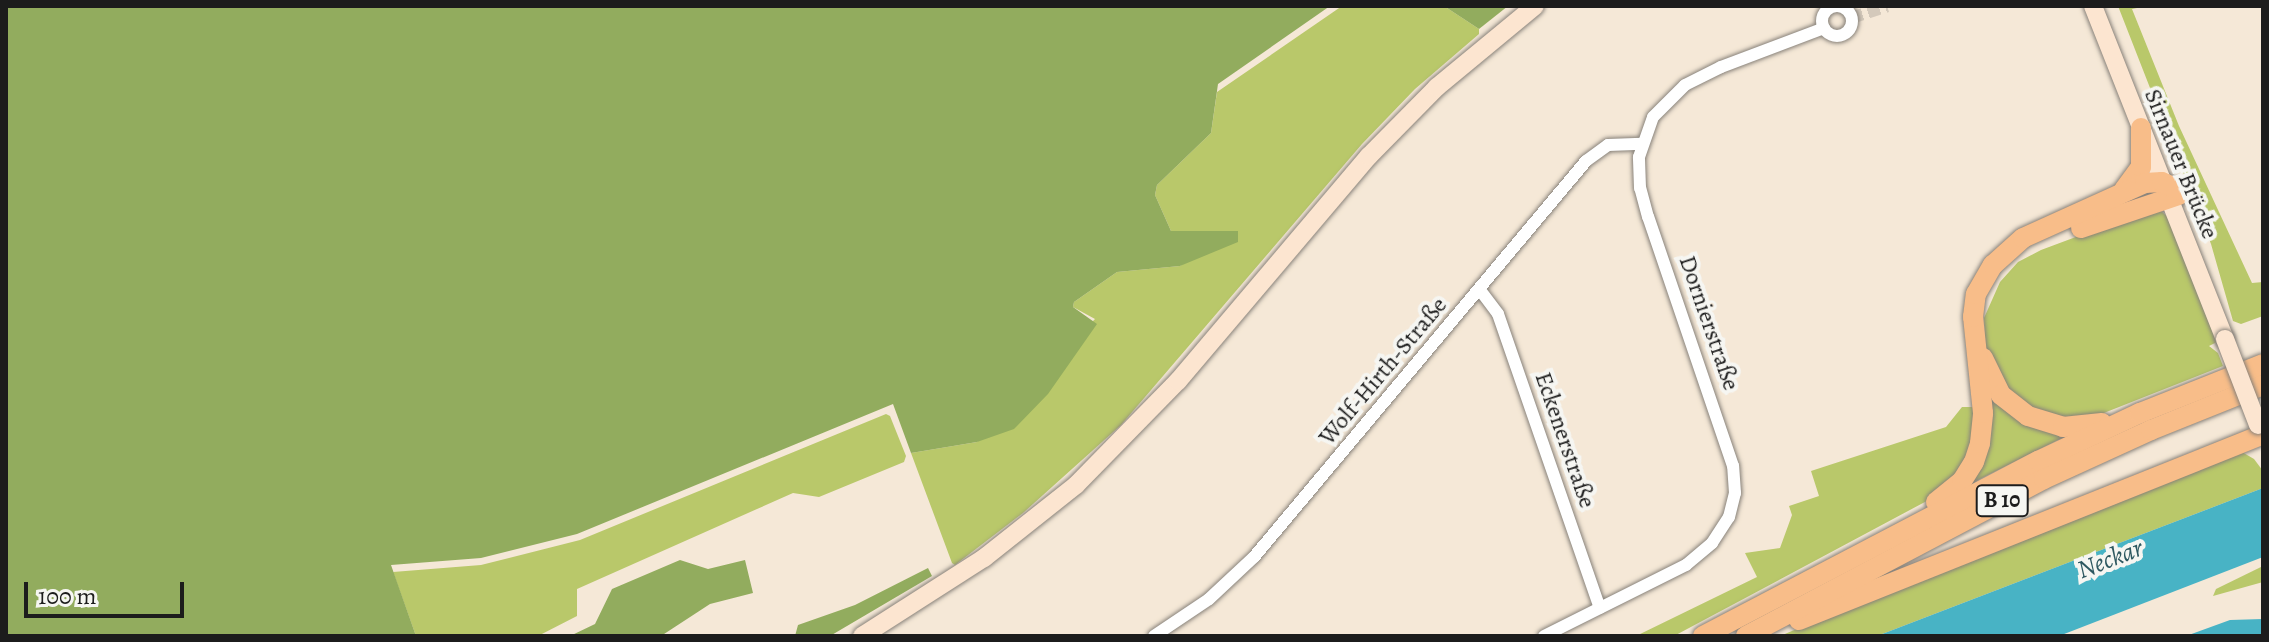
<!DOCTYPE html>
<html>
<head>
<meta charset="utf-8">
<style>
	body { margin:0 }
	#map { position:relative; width:2269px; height:642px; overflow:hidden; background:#f5e8d7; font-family:Alegreya,serif }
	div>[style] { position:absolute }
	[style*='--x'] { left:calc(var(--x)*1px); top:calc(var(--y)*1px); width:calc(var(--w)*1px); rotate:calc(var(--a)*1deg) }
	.green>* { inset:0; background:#b9c86a }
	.forest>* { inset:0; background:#92ac5e }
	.water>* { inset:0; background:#48b3c5 }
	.minor-tunnel>* { height:12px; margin-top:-6px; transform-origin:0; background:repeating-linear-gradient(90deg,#d4c9bb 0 12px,transparent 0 18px) }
	.roads { filter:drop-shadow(0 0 2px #88827a) drop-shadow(0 0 2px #88827a) }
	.minor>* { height:12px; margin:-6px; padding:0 6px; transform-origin:6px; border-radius:6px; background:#fff }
	.minor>.ring { margin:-6px; padding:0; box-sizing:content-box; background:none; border:12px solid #fff; border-radius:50% }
	.secondary>* { height:18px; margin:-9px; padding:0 9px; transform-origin:9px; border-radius:9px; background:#fce5d0 }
	.trunk>* { height:20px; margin:-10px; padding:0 10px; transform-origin:10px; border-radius:10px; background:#f8bd89 }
	.bridges { filter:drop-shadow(0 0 2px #88827a) drop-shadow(0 0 2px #88827a) }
	.secondary-bridge>* { height:18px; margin:-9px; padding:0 9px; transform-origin:9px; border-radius:9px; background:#fce5d0 }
	span { translate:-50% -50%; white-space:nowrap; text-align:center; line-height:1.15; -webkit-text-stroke:8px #f6f6f2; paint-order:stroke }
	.shield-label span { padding:2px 6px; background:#f6f6f2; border:2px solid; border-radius:6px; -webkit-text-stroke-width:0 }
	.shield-label { font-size:22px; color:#1c1c1c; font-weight:700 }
	.street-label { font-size:24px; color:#1c1c1c }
	.water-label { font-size:26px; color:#2e5860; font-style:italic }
	.frame { position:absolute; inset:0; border:8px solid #1c1c1c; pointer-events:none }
	.scale { position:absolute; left:24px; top:582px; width:160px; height:36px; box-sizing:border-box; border:4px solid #1c1c1c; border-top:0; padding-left:10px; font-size:24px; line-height:28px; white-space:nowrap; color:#1c1c1c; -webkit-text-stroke:6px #f6f6f2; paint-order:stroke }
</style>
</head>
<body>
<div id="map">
	<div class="green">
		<div style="clip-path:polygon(1342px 6px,1444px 6px,1479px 29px,1479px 34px,1415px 89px,1362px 144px,1121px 425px,1023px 513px,955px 565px,952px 563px,911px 453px,977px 442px,1095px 319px,1073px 307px,1074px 302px,1117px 272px,1180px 266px,1237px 231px,1171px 231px,1155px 195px,1157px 185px,1211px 133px,1217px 92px)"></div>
		<div style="clip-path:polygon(2118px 6px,2147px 6px,2132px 9px,2179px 126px,2252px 283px,2263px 282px,2263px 316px,2241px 324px,2233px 321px,2211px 244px)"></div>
		<div style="clip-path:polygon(2161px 211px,2171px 220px,2217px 342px,2209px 346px,2218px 353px,2223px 366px,2081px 422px,2018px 404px,1986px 357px,1984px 318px,2000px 282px,2018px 262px,2041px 250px,2124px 219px)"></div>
		<div style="clip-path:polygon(1982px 377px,2070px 434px,1966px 486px)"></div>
		<div style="clip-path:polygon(1962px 407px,1977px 407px,1971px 455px,1938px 495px,1674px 636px,1636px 636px,1757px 577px,1745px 553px,1780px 548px,1792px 515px,1789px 506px,1819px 496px,1811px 471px,1946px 427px)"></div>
		<div style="clip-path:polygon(886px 414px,890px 416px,906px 456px,904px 462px,819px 497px,793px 493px,577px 589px,577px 616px,538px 636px,416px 636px,393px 572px,481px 565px,580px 540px)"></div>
		<div style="clip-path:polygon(2242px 452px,2254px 459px,2263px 471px,2263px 488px,1877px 636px,1780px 636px,1976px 554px)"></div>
		<div style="clip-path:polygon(2263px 566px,2263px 582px,2213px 596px,2216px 589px)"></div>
	</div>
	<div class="forest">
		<div style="clip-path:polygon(6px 6px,1330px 6px,1218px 84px,1211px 133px,1157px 185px,1155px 195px,1171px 231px,1238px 231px,1238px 242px,1180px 266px,1117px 272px,1074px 302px,1073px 307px,1097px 324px,1048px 394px,1014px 429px,977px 442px,911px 453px,893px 404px,577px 534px,481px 558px,391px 565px,416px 636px,6px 636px)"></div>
		<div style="clip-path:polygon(1444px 6px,1508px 6px,1479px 29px)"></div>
		<div style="clip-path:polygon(680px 560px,708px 569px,745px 560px,753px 593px,710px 604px,661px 636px,570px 636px,595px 624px,612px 589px)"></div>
		<div style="clip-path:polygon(928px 568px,932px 576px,830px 636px,795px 636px,798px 625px,855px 605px)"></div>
	</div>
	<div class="water">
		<div style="clip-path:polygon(2263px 488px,2263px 557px,2059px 636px,1877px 636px)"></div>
		<div style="clip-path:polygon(2263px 619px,2263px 636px,2186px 636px,2230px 620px)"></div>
	</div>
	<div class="minor-tunnel">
		<div style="--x:1851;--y:18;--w:38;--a:-18"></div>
	</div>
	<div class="roads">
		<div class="minor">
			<div class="ring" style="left:1822px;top:6px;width:18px;height:18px"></div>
			<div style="--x:1480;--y:290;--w:30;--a:53"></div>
			<div style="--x:1498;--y:314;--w:311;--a:70.9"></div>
			<div style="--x:1154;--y:636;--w:66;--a:-33.9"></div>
			<div style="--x:1209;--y:599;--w:62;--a:-43"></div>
			<div style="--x:1254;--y:557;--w:517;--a:-50.02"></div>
			<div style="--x:1586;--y:161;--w:27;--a:-36"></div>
			<div style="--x:1608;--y:145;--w:34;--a:-2"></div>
			<div style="--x:1544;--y:636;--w:159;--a:-26.6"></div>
			<div style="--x:1686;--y:565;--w:34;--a:-40"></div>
			<div style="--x:1712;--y:543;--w:31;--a:-57"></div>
			<div style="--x:1729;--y:517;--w:25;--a:-76"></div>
			<div style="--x:1735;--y:493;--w:27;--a:-94"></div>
			<div style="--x:1733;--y:466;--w:263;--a:-108.8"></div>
			<div style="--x:1648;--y:217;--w:30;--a:-105"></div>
			<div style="--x:1640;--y:188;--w:31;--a:-92"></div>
			<div style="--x:1639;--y:157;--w:42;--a:-70.7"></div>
			<div style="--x:1653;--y:117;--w:45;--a:-45"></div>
			<div style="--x:1685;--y:85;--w:40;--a:-26.6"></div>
			<div style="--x:1721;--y:67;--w:110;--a:-20.7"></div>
		</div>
		<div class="secondary">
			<div style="--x:2093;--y:6;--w:358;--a:68.4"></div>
			<div style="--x:862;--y:636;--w:145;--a:-32.6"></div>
			<div style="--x:984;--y:558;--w:117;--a:-38.4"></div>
			<div style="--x:1076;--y:485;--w:146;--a:-45.6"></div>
			<div style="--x:1178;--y:381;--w:295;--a:-49.7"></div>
			<div style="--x:1369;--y:156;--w:97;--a:-45.4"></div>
			<div style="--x:1437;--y:87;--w:127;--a:-39.6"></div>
		</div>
		<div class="trunk">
			<div style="--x:2124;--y:190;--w:29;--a:-54"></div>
			<div style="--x:2141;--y:167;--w:39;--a:-90"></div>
			<div style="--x:2081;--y:228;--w:103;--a:-18.6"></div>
			<div style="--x:1983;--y:358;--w:41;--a:64.1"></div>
			<div style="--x:2001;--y:395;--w:34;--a:38"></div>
			<div style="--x:2028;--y:416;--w:37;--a:17"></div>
			<div style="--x:2063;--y:427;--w:39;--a:-6"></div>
			<div style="--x:1936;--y:502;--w:33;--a:-39"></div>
			<div style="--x:1962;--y:481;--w:22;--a:-58"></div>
			<div style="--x:1974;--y:462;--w:20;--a:-72"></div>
			<div style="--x:1980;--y:443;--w:30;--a:-84"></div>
			<div style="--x:1983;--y:413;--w:97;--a:-95.9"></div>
			<div style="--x:1973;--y:317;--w:23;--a:-83"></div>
			<div style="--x:1976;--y:294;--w:34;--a:-60"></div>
			<div style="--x:1993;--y:265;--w:40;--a:-42"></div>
			<div style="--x:2023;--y:238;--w:134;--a:-24.3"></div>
			<div style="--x:2145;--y:183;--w:17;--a:-3"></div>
			<div style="--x:2162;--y:182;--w:17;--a:25"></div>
			<div style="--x:1799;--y:620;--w:500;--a:-21.8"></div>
			<div style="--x:1703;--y:636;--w:378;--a:-27.6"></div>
			<div style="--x:2038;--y:461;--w:113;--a:-25.2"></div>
			<div style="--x:2140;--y:413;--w:132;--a:-21.7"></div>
			<div style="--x:1746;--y:636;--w:337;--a:-27.8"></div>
			<div style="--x:2044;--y:479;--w:118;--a:-24.6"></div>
			<div style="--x:2151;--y:430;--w:121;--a:-21.9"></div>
		</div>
	</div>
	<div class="bridges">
		<div class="secondary-bridge">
			<div style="--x:2225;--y:339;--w:92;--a:69"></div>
		</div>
	</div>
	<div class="shield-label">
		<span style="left:2002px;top:501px">B 10</span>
	</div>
	<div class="street-label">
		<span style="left:2181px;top:164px;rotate:68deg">Sirnauer Brücke</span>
		<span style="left:1709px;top:323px;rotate:71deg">Dornierstraße</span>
		<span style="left:1383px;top:371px;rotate:-50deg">Wolf-Hirth-Straße</span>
		<span style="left:1565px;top:440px;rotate:71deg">Eckenerstraße</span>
	</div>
	<div class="water-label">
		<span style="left:2110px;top:559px;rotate:-21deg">Neckar</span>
	</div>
	<div class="frame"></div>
	<div class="scale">100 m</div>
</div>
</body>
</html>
